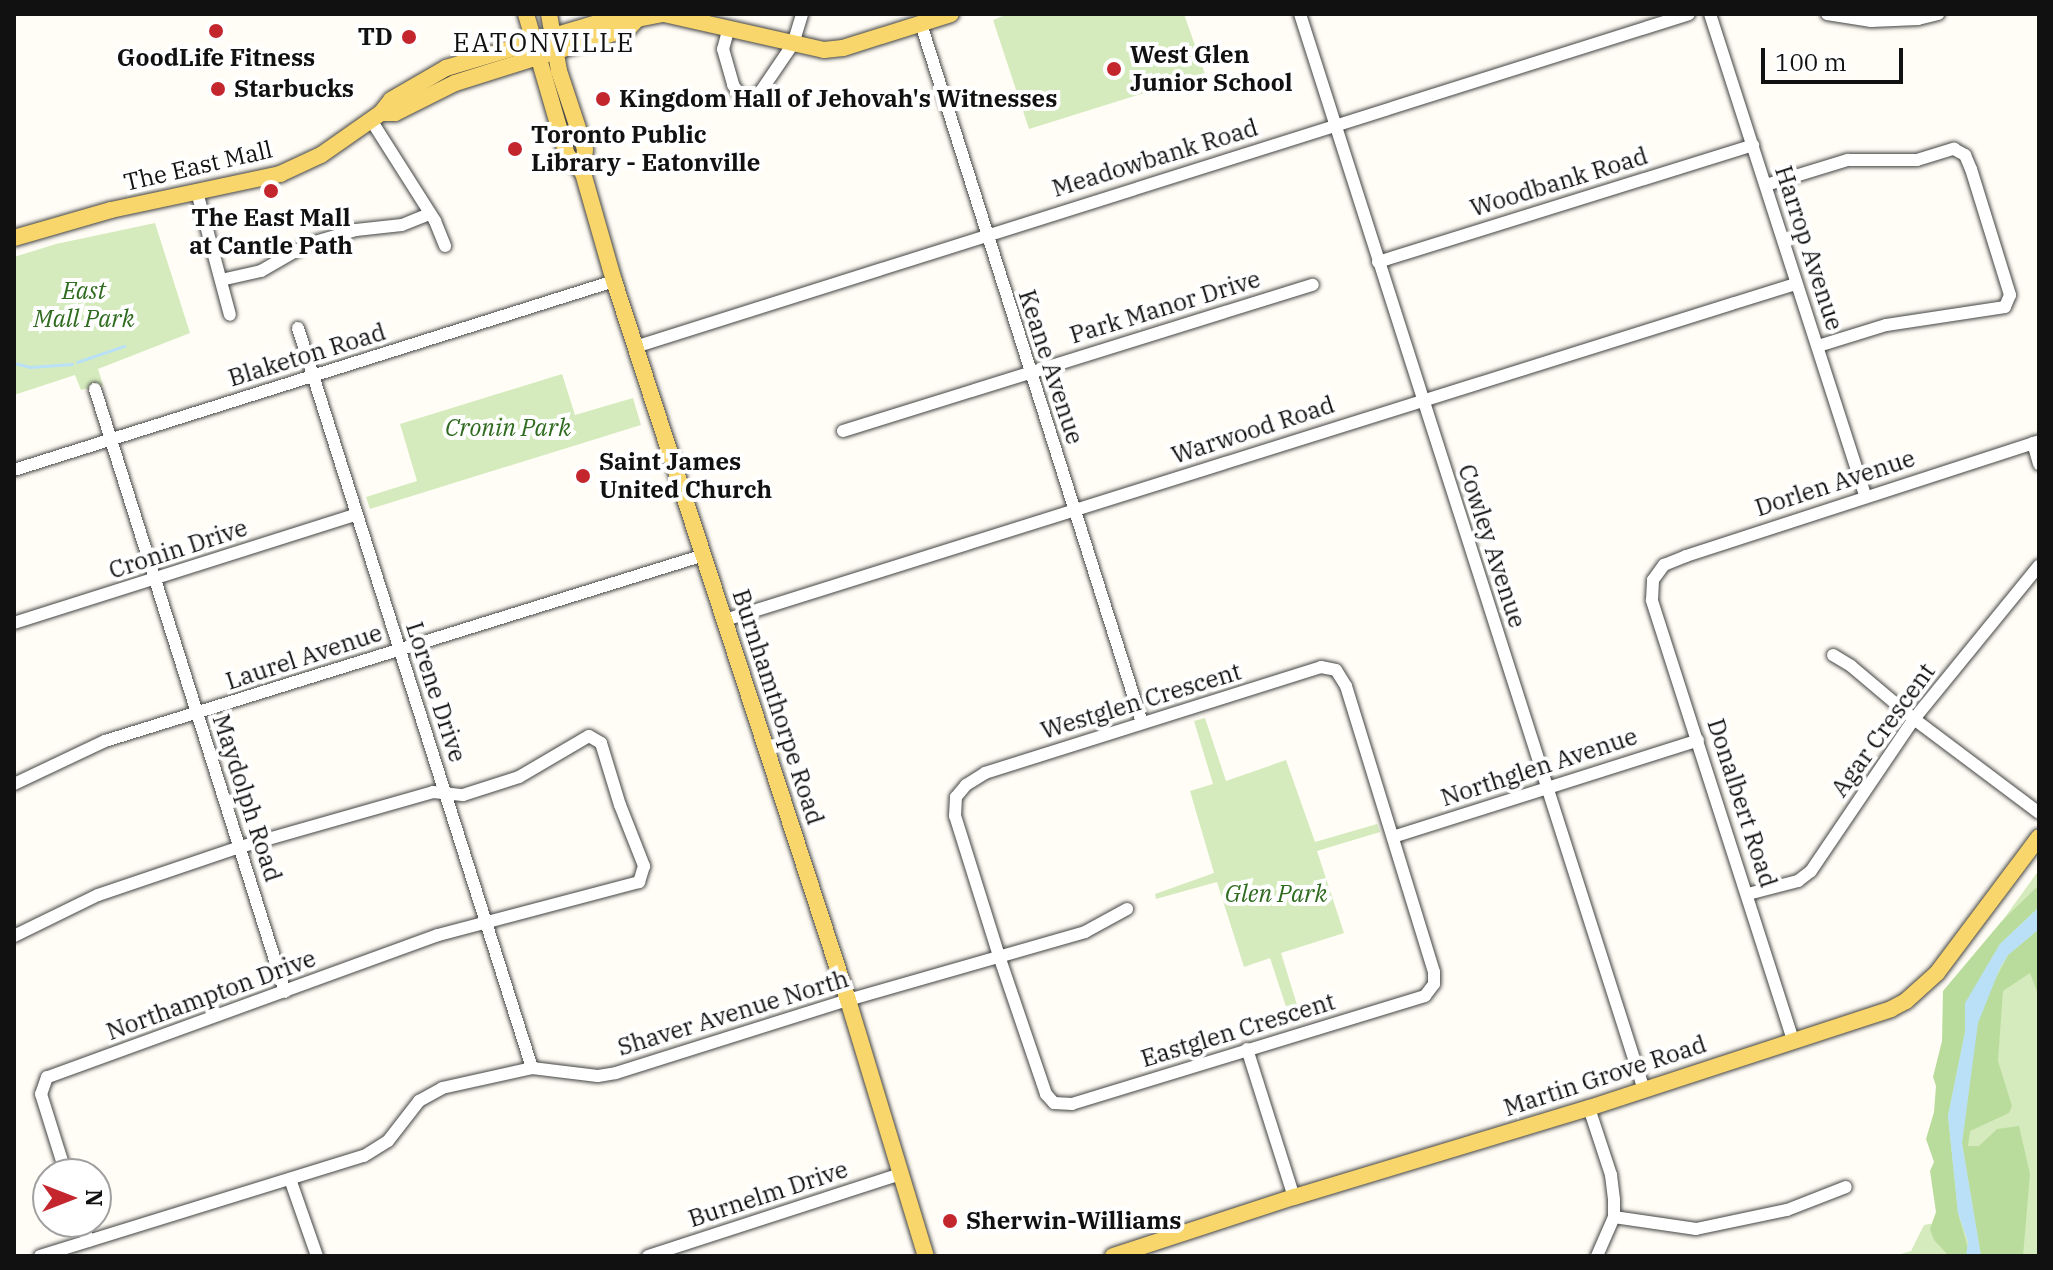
<!DOCTYPE html>
<html>
<head>
<meta charset="utf-8">
<style>
	body { margin:0 }
	#map { position:relative; width:2053px; height:1270px; overflow:hidden; background:#fffdf5; font-family:"IBM Plex Serif",serif }
	div>[style] { position:absolute }
	[style*='--x'] { left:calc(var(--x)*1px); top:calc(var(--y)*1px); width:calc(var(--w)*1px); rotate:calc(var(--a)*1deg) }
	.green>* { inset:0; background:#d5ebbd }
	.forest>* { inset:0; background:#b9dc9c }
	.water>* { inset:0; background:#b9e0f7 }
	.stream>* { height:3px; margin:-1.5px; padding:0 1.5px; transform-origin:1.5px; border-radius:1.5px; background:#b9e0f7 }
	.roads { filter:drop-shadow(0 0 2px #444) drop-shadow(0 0 2px #444) }
	.minor>* { height:12px; margin:-6px; padding:0 6px; transform-origin:6px; border-radius:6px; background:#fff }
	.major>* { height:16px; margin:-8px; padding:0 8px; transform-origin:8px; border-radius:8px; background:#f9d66b }
	.dots>* { width:22px; height:22px; translate:-50% -50%; box-sizing:border-box; border:4px solid #fff; border-radius:50% }
	span { translate:-50% -50%; white-space:nowrap; text-align:center; line-height:1.15; -webkit-text-stroke:8px #fff; paint-order:stroke }
	.poi-label { font-size:24px; color:#111; font-weight:700 }
	.right { translate:-100% -50%; text-align:right }
	.left { translate:0 -50%; text-align:left }
	.street-label { font-size:24px; color:#111 }
	.park-label { font-size:24px; color:#2f6b1f; font-style:italic }
	.neighbourhood-label { font-size:26px; color:#111; letter-spacing:2px }
	.frame { position:absolute; inset:0; border:16px solid #111; pointer-events:none }
	.north { position:absolute; left:32px; top:1158px; width:80px; height:80px; box-sizing:border-box; background:#fff; border:2px solid #a0a0a0; border-radius:50%; rotate:90deg; font-size:22px; font-weight:700; line-height:32px; text-align:center; color:#111 }
	.north::after { content:''; display:block; margin:auto; width:28px; height:36px; background:#c4262e; clip-path:polygon(50% 0,100% 100%,50% 72%,0 100%) }
	.scale { position:absolute; left:1761px; top:48px; width:142px; height:36px; box-sizing:border-box; border:4px solid #111; border-top:0; padding-left:10px; font-size:24px; line-height:28px; white-space:nowrap; color:#111; -webkit-text-stroke:6px #fff; paint-order:stroke }
</style>
</head>
<body>
<div id="map">
	<div class="green">
		<div style="clip-path:polygon(1008px 14px,1184px 14px,1205px 74px,1029px 129px,993px 20px)"></div>
		<div style="clip-path:polygon(155px 223px,190px 333px,98px 369px,103px 385px,81px 390px,75px 375px,14px 395px,14px 257px,56px 244px)"></div>
		<div style="clip-path:polygon(562px 374px,575px 415px,633px 398px,641px 425px,370px 509px,366px 497px,417px 481px,400px 424px)"></div>
		<div style="clip-path:polygon(1205px 718px,1226px 781px,1286px 760px,1315px 842px,1377px 824px,1380px 832px,1317px 851px,1344px 933px,1281px 953px,1302px 1021px,1292px 1025px,1270px 958px,1244px 967px,1217px 882px,1156px 899px,1155px 894px,1214px 873px,1190px 791px,1213px 784px,1194px 721px)"></div>
		<div style="clip-path:polygon(2039px 870px,2039px 1256px,1894px 1256px,1911px 1251px,1924px 1225px,1941px 1222px,1945px 1097px,1968px 968px)"></div>
	</div>
	<div class="forest">
		<div style="clip-path:polygon(2039px 885px,2039px 907px,2000px 944px,1967px 1001px,1965px 1032px,1948px 1116px,1958px 1213px,1968px 1248px,1966px 1256px,1949px 1256px,1934px 1240px,1930px 1229px,1936px 1212px,1930px 1171px,1934px 1162px,1926px 1139px,1934px 1112px,1936px 1086px,1933px 1077px,1942px 1041px,1943px 991px,2001px 922px)"></div>
		<div style="clip-path:polygon(2039px 929px,2039px 997px,2030px 973px,2003px 991px,1998px 1061px,2012px 1106px,2009px 1113px,1970px 1131px,1968px 1146px,1979px 1146px,1997px 1129px,2019px 1126px,2030px 1174px,2023px 1256px,1981px 1256px,1962px 1143px,1977px 1023px,1990px 989px,2008px 955px)"></div>
	</div>
	<div class="water">
		<div style="clip-path:polygon(2039px 907px,2039px 929px,2008px 955px,2000px 968px,1978px 1023px,1962px 1143px,1981px 1256px,1966px 1256px,1968px 1242px,1958px 1213px,1948px 1116px,1965px 1032px,1965px 1003px,2000px 944px)"></div>
	</div>
	<div class="stream">
		<div style="--x:77;--y:362;--w:50;--a:-18.8"></div>
		<div style="--x:14;--y:363;--w:16;--a:14"></div>
		<div style="--x:30;--y:367;--w:42;--a:-4.1"></div>
	</div>
	<div class="roads">
		<div class="minor">
			<div style="--x:1300;--y:14;--w:1130;--a:72.27"></div>
			<div style="--x:1710;--y:14;--w:505;--a:72.14"></div>
			<div style="--x:1827;--y:14;--w:45;--a:9"></div>
			<div style="--x:1871;--y:21;--w:47;--a:-2.4"></div>
			<div style="--x:1918;--y:19;--w:21;--a:-14"></div>
			<div style="--x:921;--y:24;--w:733;--a:72.45"></div>
			<div style="--x:729;--y:27;--w:23;--a:105"></div>
			<div style="--x:723;--y:49;--w:37;--a:74"></div>
			<div style="--x:733;--y:85;--w:14;--a:54"></div>
			<div style="--x:741;--y:96;--w:10;--a:11"></div>
			<div style="--x:751;--y:98;--w:12;--a:-35"></div>
			<div style="--x:761;--y:91;--w:57;--a:-55.8"></div>
			<div style="--x:793;--y:44;--w:31;--a:-73"></div>
			<div style="--x:371;--y:120;--w:120;--a:57.6"></div>
			<div style="--x:435;--y:221;--w:27;--a:68"></div>
			<div style="--x:1766;--y:185;--w:86;--a:-17"></div>
			<div style="--x:1848;--y:160;--w:69;--a:0"></div>
			<div style="--x:1917;--y:160;--w:39;--a:-17"></div>
			<div style="--x:1954;--y:149;--w:13;--a:29"></div>
			<div style="--x:1965;--y:155;--w:15;--a:67"></div>
			<div style="--x:1971;--y:169;--w:132;--a:72.8"></div>
			<div style="--x:2010;--y:295;--w:13;--a:113"></div>
			<div style="--x:2005;--y:307;--w:120;--a:171.4"></div>
			<div style="--x:1886;--y:325;--w:71;--a:162.8"></div>
			<div style="--x:197;--y:192;--w:127;--a:75"></div>
			<div style="--x:1378;--y:262;--w:393;--a:-17.3"></div>
			<div style="--x:221;--y:280;--w:41;--a:-12.7"></div>
			<div style="--x:261;--y:271;--w:54;--a:-29.9"></div>
			<div style="--x:308;--y:244;--w:50;--a:-16.3"></div>
			<div style="--x:356;--y:230;--w:46;--a:-6.2"></div>
			<div style="--x:402;--y:225;--w:29;--a:-22"></div>
			<div style="--x:298;--y:328;--w:776;--a:72.45"></div>
			<div style="--x:635;--y:347;--w:1105;--a:-17.53"></div>
			<div style="--x:95;--y:389;--w:632;--a:72.51"></div>
			<div style="--x:843;--y:431;--w:492;--a:-17.3"></div>
			<div style="--x:2033;--y:443;--w:22;--a:74"></div>
			<div style="--x:14;--y:470;--w:629;--a:-17.48"></div>
			<div style="--x:725;--y:620;--w:1122;--a:-17.43"></div>
			<div style="--x:14;--y:623;--w:358;--a:-17.6"></div>
			<div style="--x:1833;--y:655;--w:21;--a:31"></div>
			<div style="--x:1851;--y:666;--w:82;--a:40.1"></div>
			<div style="--x:1914;--y:719;--w:156;--a:36.9"></div>
			<div style="--x:1321;--y:667;--w:15;--a:11"></div>
			<div style="--x:1336;--y:670;--w:19;--a:58"></div>
			<div style="--x:1346;--y:686;--w:299;--a:72.9"></div>
			<div style="--x:1434;--y:972;--w:12;--a:90"></div>
			<div style="--x:1434;--y:984;--w:15;--a:127"></div>
			<div style="--x:1425;--y:996;--w:369;--a:163"></div>
			<div style="--x:1072;--y:1104;--w:18;--a:-177"></div>
			<div style="--x:1054;--y:1103;--w:12;--a:-132"></div>
			<div style="--x:1046;--y:1094;--w:146;--a:-108.8"></div>
			<div style="--x:999;--y:956;--w:147;--a:-107.4"></div>
			<div style="--x:955;--y:816;--w:19;--a:-87"></div>
			<div style="--x:956;--y:797;--w:16;--a:-50"></div>
			<div style="--x:966;--y:785;--w:22;--a:-32"></div>
			<div style="--x:985;--y:773;--w:352;--a:-17.5"></div>
			<div style="--x:14;--y:784;--w:101;--a:-25.3"></div>
			<div style="--x:105;--y:741;--w:627;--a:-17.25"></div>
			<div style="--x:1393;--y:837;--w:320;--a:-17.6"></div>
			<div style="--x:1748;--y:894;--w:52;--a:-14.6"></div>
			<div style="--x:1798;--y:881;--w:16;--a:-38"></div>
			<div style="--x:1811;--y:871;--w:184;--a:-55.9"></div>
			<div style="--x:1914;--y:719;--w:198;--a:-50.8"></div>
			<div style="--x:14;--y:936;--w:93;--a:-26"></div>
			<div style="--x:98;--y:895;--w:150;--a:-18.7"></div>
			<div style="--x:240;--y:847;--w:201;--a:-15.9"></div>
			<div style="--x:433;--y:792;--w:30;--a:6"></div>
			<div style="--x:463;--y:795;--w:59;--a:-17.8"></div>
			<div style="--x:519;--y:777;--w:81;--a:-30.4"></div>
			<div style="--x:589;--y:736;--w:14;--a:30"></div>
			<div style="--x:601;--y:743;--w:65;--a:73"></div>
			<div style="--x:620;--y:805;--w:66;--a:68.5"></div>
			<div style="--x:644;--y:866;--w:17;--a:107"></div>
			<div style="--x:639;--y:882;--w:208;--a:165.2"></div>
			<div style="--x:438;--y:935;--w:416;--a:160"></div>
			<div style="--x:47;--y:1077;--w:18;--a:109"></div>
			<div style="--x:41;--y:1094;--w:84;--a:72.6"></div>
			<div style="--x:1793;--y:1040;--w:462;--a:-107.8"></div>
			<div style="--x:1652;--y:600;--w:20;--a:-87"></div>
			<div style="--x:1653;--y:580;--w:19;--a:-54"></div>
			<div style="--x:1664;--y:565;--w:24;--a:-22"></div>
			<div style="--x:1686;--y:556;--w:371;--a:-18"></div>
			<div style="--x:1247;--y:1049;--w:155;--a:72.4"></div>
			<div style="--x:1589;--y:1108;--w:71;--a:71.8"></div>
			<div style="--x:1611;--y:1175;--w:25;--a:83"></div>
			<div style="--x:1614;--y:1200;--w:17;--a:90"></div>
			<div style="--x:1614;--y:1217;--w:43;--a:113.6"></div>
			<div style="--x:290;--y:1179;--w:82;--a:70.7"></div>
			<div style="--x:1614;--y:1217;--w:83;--a:8.3"></div>
			<div style="--x:1696;--y:1229;--w:93;--a:-11.8"></div>
			<div style="--x:1787;--y:1210;--w:63;--a:-21.3"></div>
			<div style="--x:82;--y:1222;--w:20;--a:72"></div>
			<div style="--x:40;--y:1256;--w:339;--a:-17.2"></div>
			<div style="--x:364;--y:1156;--w:28;--a:-32"></div>
			<div style="--x:388;--y:1141;--w:51;--a:-52.2"></div>
			<div style="--x:419;--y:1101;--w:26;--a:-29"></div>
			<div style="--x:442;--y:1088;--w:92;--a:-12.5"></div>
			<div style="--x:532;--y:1068;--w:66;--a:6.9"></div>
			<div style="--x:598;--y:1076;--w:18;--a:-9"></div>
			<div style="--x:616;--y:1073;--w:243;--a:-17.5"></div>
			<div style="--x:848;--y:1000;--w:247;--a:-16"></div>
			<div style="--x:1085;--y:932;--w:48;--a:-28.7"></div>
			<div style="--x:648;--y:1256;--w:266;--a:-18"></div>
		</div>
		<div class="major">
			<div style="--x:526;--y:14;--w:147;--a:73.8"></div>
			<div style="--x:567;--y:155;--w:24;--a:48"></div>
			<div style="--x:549;--y:14;--w:58;--a:80"></div>
			<div style="--x:559;--y:71;--w:82;--a:71.6"></div>
			<div style="--x:585;--y:149;--w:24;--a:95"></div>
			<div style="--x:583;--y:173;--w:112;--a:74"></div>
			<div style="--x:614;--y:281;--w:756;--a:71.97"></div>
			<div style="--x:848;--y:1000;--w:268;--a:73.1"></div>
			<div style="--x:664;--y:14;--w:164;--a:12.7"></div>
			<div style="--x:824;--y:50;--w:19;--a:-6"></div>
			<div style="--x:843;--y:48;--w:113;--a:-17.5"></div>
			<div style="--x:381;--y:113;--w:14;--a:0"></div>
			<div style="--x:395;--y:113;--w:67;--a:-26.6"></div>
			<div style="--x:455;--y:83;--w:182;--a:-17.5"></div>
			<div style="--x:629;--y:28;--w:12;--a:-48"></div>
			<div style="--x:14;--y:238;--w:101;--a:-16.1"></div>
			<div style="--x:111;--y:210;--w:173;--a:-12"></div>
			<div style="--x:280;--y:174;--w:45;--a:-24.9"></div>
			<div style="--x:321;--y:155;--w:73;--a:-35"></div>
			<div style="--x:381;--y:113;--w:16;--a:-52"></div>
			<div style="--x:391;--y:100;--w:64;--a:-30.2"></div>
			<div style="--x:446;--y:68;--w:186;--a:-16.6"></div>
			<div style="--x:624;--y:15;--w:14;--a:17"></div>
			<div style="--x:637;--y:19;--w:25;--a:-11"></div>
			<div style="--x:1113;--y:1256;--w:190;--a:-18.1"></div>
			<div style="--x:1294;--y:1197;--w:308;--a:-16.8"></div>
			<div style="--x:1589;--y:1108;--w:318;--a:-18.1"></div>
			<div style="--x:1891;--y:1009;--w:17;--a:-28"></div>
			<div style="--x:1906;--y:1001;--w:42;--a:-42.1"></div>
			<div style="--x:1937;--y:973;--w:170;--a:-53.1"></div>
		</div>
	</div>
	<div class="dots">
		<div style="left:216px;top:31px;background:#c4262e"></div>
		<div style="left:409px;top:37px;background:#c4262e"></div>
		<div style="left:1114px;top:69px;background:#c4262e"></div>
		<div style="left:218px;top:89px;background:#c4262e"></div>
		<div style="left:603px;top:99px;background:#c4262e"></div>
		<div style="left:515px;top:149px;background:#c4262e"></div>
		<div style="left:271px;top:191px;background:#c4262e"></div>
		<div style="left:583px;top:476px;background:#c4262e"></div>
		<div style="left:950px;top:1221px;background:#c4262e"></div>
	</div>
	<div class="poi-label">
		<span class="right" style="left:393px;top:37px">TD</span>
		<span class="left" style="left:1130px;top:69px">West Glen<br>Junior School</span>
		<span style="left:216px;top:58px">GoodLife Fitness</span>
		<span class="left" style="left:234px;top:89px">Starbucks</span>
		<span class="left" style="left:619px;top:99px">Kingdom Hall of Jehovah's Witnesses</span>
		<span class="left" style="left:531px;top:149px">Toronto Public<br>Library - Eatonville</span>
		<span style="left:271px;top:232px">The East Mall<br>at Cantle Path</span>
		<span class="left" style="left:599px;top:476px">Saint James<br>United Church</span>
		<span class="left" style="left:966px;top:1221px">Sherwin-Williams</span>
	</div>
	<div class="street-label">
		<span style="left:1155px;top:158px;rotate:-17deg">Meadowbank Road</span>
		<span style="left:198px;top:166px;rotate:-13deg">The East Mall</span>
		<span style="left:1559px;top:182px;rotate:-17deg">Woodbank Road</span>
		<span style="left:1809px;top:248px;rotate:72deg">Harrop Avenue</span>
		<span style="left:1165px;top:307px;rotate:-17deg">Park Manor Drive</span>
		<span style="left:307px;top:355px;rotate:-17deg">Blaketon Road</span>
		<span style="left:1051px;top:367px;rotate:72deg">Keane Avenue</span>
		<span style="left:1253px;top:430px;rotate:-18deg">Warwood Road</span>
		<span style="left:1835px;top:483px;rotate:-18deg">Dorlen Avenue</span>
		<span style="left:1492px;top:546px;rotate:72deg">Cowley Avenue</span>
		<span style="left:178px;top:549px;rotate:-18deg">Cronin Drive</span>
		<span style="left:304px;top:657px;rotate:-18deg">Laurel Avenue</span>
		<span style="left:436px;top:692px;rotate:72deg">Lorene Drive</span>
		<span style="left:1141px;top:701px;rotate:-17deg">Westglen Crescent</span>
		<span style="left:778px;top:707px;rotate:72deg">Burnhamthorpe Road</span>
		<span style="left:1883px;top:730px;rotate:-54deg">Agar Crescent</span>
		<span style="left:1539px;top:767px;rotate:-18deg">Northglen Avenue</span>
		<span style="left:247px;top:798px;rotate:72deg">Maydolph Road</span>
		<span style="left:1742px;top:803px;rotate:72deg">Donalbert Road</span>
		<span style="left:211px;top:995px;rotate:-20deg">Northampton Drive</span>
		<span style="left:733px;top:1013px;rotate:-17deg">Shaver Avenue North</span>
		<span style="left:1238px;top:1030px;rotate:-17deg">Eastglen Crescent</span>
		<span style="left:1605px;top:1076px;rotate:-18deg">Martin Grove Road</span>
		<span style="left:768px;top:1194px;rotate:-18deg">Burnelm Drive</span>
	</div>
	<div class="park-label">
		<span style="left:84px;top:305px">East<br>Mall Park</span>
		<span style="left:508px;top:428px">Cronin Park</span>
		<span style="left:1276px;top:894px">Glen Park</span>
	</div>
	<div class="neighbourhood-label">
		<span style="left:544px;top:43px">EATONVILLE</span>
	</div>
	<div class="frame"></div>
	<div class="north">N</div>
	<div class="scale">100 m</div>
</div>
</body>
</html>
